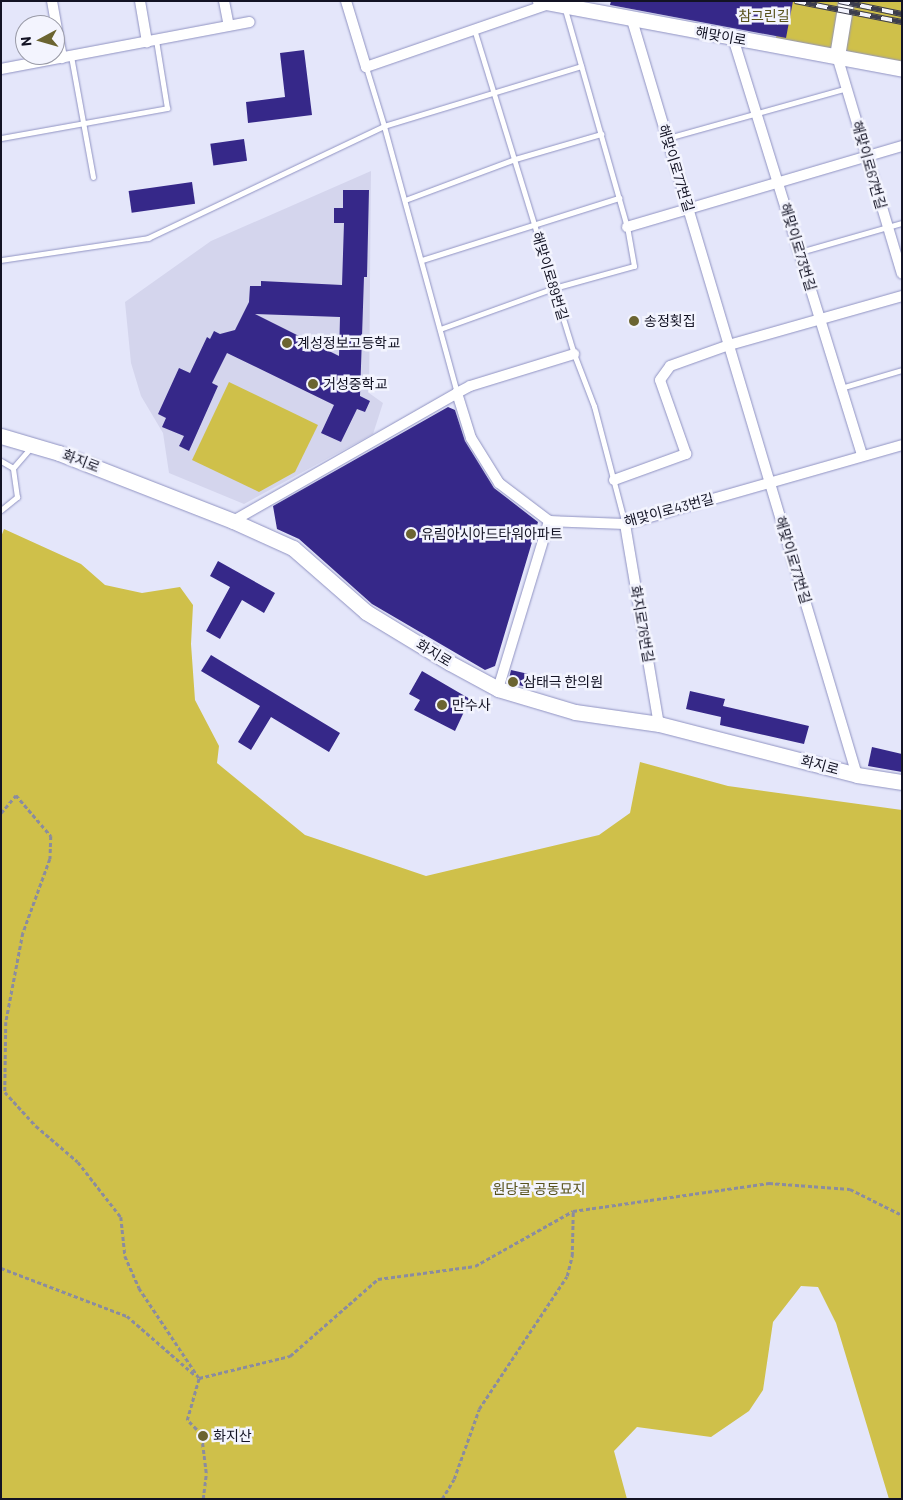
<!DOCTYPE html>
<html>
<head>
<meta charset="utf-8">
<style>
	body { margin:0 }
	#map { position:relative; width:903px; height:1500px; overflow:hidden; background:#e4e6fa; font-family:Barlow,"Noto Sans KR",sans-serif }
	div>[style] { position:absolute }
	[style*='--x'] { left:calc(var(--x)*1px); top:calc(var(--y)*1px); width:calc(var(--w)*1px); rotate:calc(var(--a)*1deg) }
	.built>* { inset:0; background:#d4d5ed }
	.green>* { inset:0; background:#cfc04a }
	.building>* { inset:0; background:#362889; transform-origin:0 0 }
	.path>* { height:2.5px; margin-top:-1.25px; transform-origin:0; background:repeating-linear-gradient(90deg,#8b8c9f 0 4px,transparent 0 6.5px) }
	.roads { filter:drop-shadow(0 0 1px #9093c2) drop-shadow(0 0 1px #9093c2) }
	.lane>* { height:5px; margin:-2.5px; padding:0 2.5px; transform-origin:2.5px; border-radius:2.5px; background:#fff }
	.street>* { height:10px; margin:-5px; padding:0 5px; transform-origin:5px; border-radius:5px; background:#fff }
	.secondary>* { height:15px; margin:-7.5px; padding:0 7.5px; transform-origin:7.5px; border-radius:7.5px; background:#fff }
	.rail>* { height:5.5px; margin-top:-2.75px; transform-origin:0; background:repeating-linear-gradient(90deg,#f3f4fe 0 11px,#3c3d4e 0 22px); box-sizing:border-box; border-block:1px solid #3c3d4e }
	.dots>* { width:14px; height:14px; translate:-50% -50%; box-sizing:border-box; border:2px solid #f3f4fe; border-radius:50% }
	span { translate:-50% -50%; white-space:nowrap; text-align:center; line-height:1.15; -webkit-text-stroke:5px #f3f4fe; paint-order:stroke }
	.park-label { font-size:14px; color:#58521c }
	.street-label { font-size:14px; color:#131324 }
	.poi-label { font-size:14px; color:#131324 }
	.left { translate:0 -50%; text-align:left }
	.frame { position:absolute; inset:0; border:2px solid #131324; pointer-events:none }
	.north { position:absolute; left:15px; top:15px; width:50px; height:50px; box-sizing:border-box; background:#f3f4fe; border:1px solid #999aa7; border-radius:50%; rotate:264deg; font-size:14px; font-weight:700; line-height:20px; text-align:center; color:#131324 }
	.north::after { content:''; display:block; margin:auto; width:18px; height:22px; background:#6b6431; clip-path:polygon(50% 0,100% 100%,50% 72%,0 100%) }
</style>
</head>
<body>
<div id="map">
	<div class="built">
		<div style="clip-path:polygon(371px 171px,369px 393px,383px 403px,373px 434px,244px 504px,169px 473px,163px 433px,141px 396px,131px 363px,125px 302px,211px 241px)"></div>
	</div>
	<div class="green">
		<div style="clip-path:polygon(785px 1px,902px 1px,902px 65px,774px 46px)"></div>
		<div style="clip-path:polygon(229px 382px,318px 425px,295px 472px,259px 492px,192px 460px)"></div>
		<div style="clip-path:polygon(4px 529px,81px 564px,105px 585px,142px 593px,180px 587px,193px 605px,191px 644px,195px 700px,219px 746px,217px 763px,305px 835px,426px 876px,599px 835px,630px 813px,640px 762px,728px 786px,902px 810px,902px 1499px,889px 1499px,836px 1323px,818px 1287px,801px 1286px,773px 1322px,763px 1390px,749px 1411px,711px 1437px,637px 1427px,614px 1451px,627px 1499px,1px 1499px,1px 537px)"></div>
	</div>
	<div class="building">
		<div style="clip-path:polygon(611px 1px,793px 1px,786px 38px,610px 5px)"></div>
		<div style="clip-path:polygon(304px 50px,312px 115px,248px 123px,246px 102px,285px 97px,280px 53px)"></div>
		<div style="left:244px;top:139px;width:22px;height:34px;rotate:82deg"></div>
		<div style="left:192px;top:182px;width:22px;height:64px;rotate:82deg"></div>
		<div style="clip-path:polygon(evenodd,343px 190px,369px 190px,367px 277px,364px 277px,360px 396px,370px 401px,365px 412px,357px 409px,341px 442px,321px 433px,334px 405px,227px 353px,212px 383px,218px 386px,189px 451px,179px 446px,184px 436px,162px 427px,166px 418px,158px 414px,179px 368px,190px 373px,207px 337px,210px 339px,214px 331px,220px 334px,235px 330px,249px 302px,250px 286px,261px 286px,261px 281px,342px 285px,344px 223px,334px 223px,334px 208px,343px 208px,343px 190px,255px 314px,340px 317px,339px 356px,255px 314px)"></div>
		<div style="clip-path:polygon(448px 407px,455px 410px,465px 441px,494px 488px,538px 522px,495px 666px,485px 670px,372px 604px,299px 539px,277px 529px,273px 506px)"></div>
		<div style="clip-path:polygon(218px 561px,275px 593px,264px 613px,242px 600px,220px 639px,206px 631px,230px 587px,210px 576px)"></div>
		<div style="clip-path:polygon(211px 655px,340px 733px,329px 752px,271px 717px,251px 750px,238px 742px,260px 706px,201px 671px)"></div>
		<div style="left:511px;top:670px;width:17px;height:13px;rotate:13deg"></div>
		<div style="clip-path:polygon(422px 671px,470px 699px,455px 731px,414px 710px,420px 700px,409px 694px)"></div>
		<div style="clip-path:polygon(690px 691px,725px 699px,723px 706px,809px 726px,804px 744px,720px 725px,721px 717px,686px 709px)"></div>
		<div style="clip-path:polygon(872px 747px,902px 754px,902px 772px,868px 766px)"></div>
	</div>
	<div class="path">
		<div style="--x:1;--y:813;--w:23;--a:-50"></div>
		<div style="--x:16;--y:795;--w:54;--a:49.5"></div>
		<div style="--x:51;--y:836;--w:23;--a:92"></div>
		<div style="--x:50;--y:859;--w:79;--a:110"></div>
		<div style="--x:23;--y:933;--w:91;--a:100.8"></div>
		<div style="--x:6;--y:1022;--w:70;--a:90.8"></div>
		<div style="--x:5;--y:1092;--w:46;--a:47.6"></div>
		<div style="--x:36;--y:1126;--w:55;--a:40.6"></div>
		<div style="--x:78;--y:1162;--w:70;--a:52"></div>
		<div style="--x:121;--y:1217;--w:39;--a:84"></div>
		<div style="--x:125;--y:1256;--w:35;--a:66"></div>
		<div style="--x:139;--y:1288;--w:108;--a:56.3"></div>
		<div style="--x:1;--y:1268;--w:135;--a:20.9"></div>
		<div style="--x:127;--y:1316;--w:91;--a:41"></div>
		<div style="--x:203;--y:1499;--w:26;--a:-83"></div>
		<div style="--x:206;--y:1473;--w:39;--a:-97"></div>
		<div style="--x:201;--y:1434;--w:20;--a:-135"></div>
		<div style="--x:187;--y:1420;--w:44;--a:-74.1"></div>
		<div style="--x:199;--y:1378;--w:94;--a:-13.6"></div>
		<div style="--x:290;--y:1356;--w:117;--a:-41.2"></div>
		<div style="--x:378;--y:1279;--w:98;--a:-7.6"></div>
		<div style="--x:475;--y:1266;--w:112;--a:-29.3"></div>
		<div style="--x:573;--y:1211;--w:198;--a:-8.1"></div>
		<div style="--x:769;--y:1183;--w:81;--a:4.2"></div>
		<div style="--x:850;--y:1189;--w:58;--a:26.6"></div>
		<div style="--x:442;--y:1499;--w:23;--a:-59"></div>
		<div style="--x:454;--y:1479;--w:74;--a:-70.3"></div>
		<div style="--x:479;--y:1409;--w:159;--a:-56.5"></div>
		<div style="--x:567;--y:1276;--w:21;--a:-76"></div>
		<div style="--x:572;--y:1256;--w:45;--a:-88.7"></div>
	</div>
	<div class="roads">
		<div class="lane">
			<div style="--x:474;--y:29;--w:340;--a:72.9"></div>
			<div style="--x:574;--y:354;--w:56;--a:69"></div>
			<div style="--x:594;--y:406;--w:122;--a:75.3"></div>
			<div style="--x:71;--y:56;--w:123;--a:79.7"></div>
			<div style="--x:1;--y:138;--w:169;--a:-10.2"></div>
			<div style="--x:167;--y:108;--w:69;--a:-99.2"></div>
			<div style="--x:668;--y:138;--w:186;--a:-15.6"></div>
			<div style="--x:405;--y:200;--w:117;--a:-20.4"></div>
			<div style="--x:515;--y:159;--w:90;--a:-16.2"></div>
			<div style="--x:800;--y:252;--w:106;--a:-15.9"></div>
			<div style="--x:1;--y:260;--w:149;--a:-8.5"></div>
			<div style="--x:148;--y:238;--w:261;--a:-25.4"></div>
			<div style="--x:384;--y:126;--w:62;--a:-107"></div>
			<div style="--x:422;--y:260;--w:207;--a:-17.5"></div>
			<div style="--x:440;--y:329;--w:121;--a:-19.8"></div>
			<div style="--x:554;--y:288;--w:83;--a:-15.4"></div>
			<div style="--x:634;--y:266;--w:40;--a:-100"></div>
			<div style="--x:627;--y:227;--w:227;--a:-105.9"></div>
			<div style="--x:841;--y:388;--w:64;--a:-16.4"></div>
			<div style="--x:457;--y:393;--w:277;--a:-105.3"></div>
			<div style="--x:384;--y:126;--w:206;--a:-16.9"></div>
			<div style="--x:1;--y:461;--w:14;--a:30"></div>
			<div style="--x:13;--y:468;--w:28;--a:-49"></div>
			<div style="--x:1;--y:510;--w:21;--a:-39"></div>
			<div style="--x:17;--y:497;--w:29;--a:-98"></div>
		</div>
		<div class="street">
			<div style="--x:52;--y:1;--w:58;--a:80"></div>
			<div style="--x:140;--y:1;--w:42;--a:80.3"></div>
			<div style="--x:224;--y:1;--w:25;--a:79"></div>
			<div style="--x:346;--y:1;--w:69;--a:73.1"></div>
			<div style="--x:366;--y:67;--w:194;--a:-19"></div>
			<div style="--x:632;--y:20;--w:788;--a:73.41"></div>
			<div style="--x:733;--y:38;--w:437;--a:72.8"></div>
			<div style="--x:837;--y:56;--w:227;--a:73.4"></div>
			<div style="--x:1;--y:69;--w:253;--a:-10.7"></div>
			<div style="--x:627;--y:227;--w:287;--a:-16.4"></div>
			<div style="--x:457;--y:393;--w:15;--a:-28"></div>
			<div style="--x:470;--y:386;--w:109;--a:-17.1"></div>
			<div style="--x:614;--y:480;--w:77;--a:-19.9"></div>
			<div style="--x:686;--y:454;--w:78;--a:-109.4"></div>
			<div style="--x:660;--y:380;--w:17;--a:-54"></div>
			<div style="--x:670;--y:366;--w:63;--a:-19.6"></div>
			<div style="--x:729;--y:345;--w:180;--a:-15.8"></div>
			<div style="--x:233;--y:521;--w:258;--a:-29.7"></div>
			<div style="--x:457;--y:393;--w:47;--a:72.7"></div>
			<div style="--x:471;--y:438;--w:53;--a:58.1"></div>
			<div style="--x:499;--y:483;--w:63;--a:37.2"></div>
			<div style="--x:549;--y:521;--w:76;--a:2.3"></div>
			<div style="--x:625;--y:524;--w:288;--a:-15.9"></div>
			<div style="--x:625;--y:524;--w:203;--a:80.4"></div>
			<div style="--x:498;--y:689;--w:176;--a:-73.1"></div>
		</div>
		<div class="secondary">
			<div style="--x:540;--y:1;--w:368;--a:10.6"></div>
			<div style="--x:837;--y:56;--w:56;--a:-80.7"></div>
			<div style="--x:1;--y:436;--w:60;--a:16.3"></div>
			<div style="--x:59;--y:453;--w:187;--a:21.3"></div>
			<div style="--x:233;--y:521;--w:66;--a:24.2"></div>
			<div style="--x:293;--y:548;--w:97;--a:41.2"></div>
			<div style="--x:366;--y:612;--w:98;--a:31.3"></div>
			<div style="--x:450;--y:663;--w:55;--a:28.4"></div>
			<div style="--x:498;--y:689;--w:80;--a:16.6"></div>
			<div style="--x:575;--y:712;--w:85;--a:8.1"></div>
			<div style="--x:659;--y:724;--w:204;--a:14.4"></div>
			<div style="--x:857;--y:775;--w:46;--a:8.8"></div>
		</div>
	</div>
	<div class="rail">
		<div style="--x:795;--y:1;--w:109;--a:11.1"></div>
		<div style="--x:839;--y:1;--w:64;--a:11.7"></div>
	</div>
	<div class="dots">
		<div style="left:634px;top:321px;background:#6b6431"></div>
		<div style="left:287px;top:343px;background:#6b6431"></div>
		<div style="left:313px;top:384px;background:#6b6431"></div>
		<div style="left:411px;top:534px;background:#6b6431"></div>
		<div style="left:513px;top:682px;background:#6b6431"></div>
		<div style="left:442px;top:705px;background:#6b6431"></div>
		<div style="left:203px;top:1436px;background:#6b6431"></div>
	</div>
	<div class="park-label">
		<span style="left:764px;top:16px">참그린길</span>
		<span style="left:539px;top:1189px">원당골 공동묘지</span>
	</div>
	<div class="street-label">
		<span style="left:721px;top:36px;rotate:10deg">해맞이로</span>
		<span style="left:869px;top:165px;rotate:74deg">해맞이로67번길</span>
		<span style="left:676px;top:168px;rotate:73deg">해맞이로77번길</span>
		<span style="left:798px;top:247px;rotate:73deg">해맞이로73번길</span>
		<span style="left:550px;top:276px;rotate:73deg">해맞이로89번길</span>
		<span style="left:81px;top:461px;rotate:21deg">화지로</span>
		<span style="left:669px;top:510px;rotate:-15deg">해맞이로43번길</span>
		<span style="left:793px;top:560px;rotate:73deg">해맞이로77번길</span>
		<span style="left:642px;top:624px;rotate:80deg">화지로76번길</span>
		<span style="left:434px;top:653px;rotate:31deg">화지로</span>
		<span style="left:820px;top:765px;rotate:15deg">화지로</span>
	</div>
	<div class="poi-label">
		<span class="left" style="left:644px;top:321px">송정횟집</span>
		<span class="left" style="left:297px;top:343px">계성정보고등학교</span>
		<span class="left" style="left:323px;top:384px">거성중학교</span>
		<span class="left" style="left:421px;top:534px">유림아시아드타워아파트</span>
		<span class="left" style="left:523px;top:682px">삼태극 한의원</span>
		<span class="left" style="left:452px;top:705px">만수사</span>
		<span class="left" style="left:213px;top:1436px">화지산</span>
	</div>
	<div class="frame"></div>
	<div class="north">N</div>
</div>
</body>
</html>
